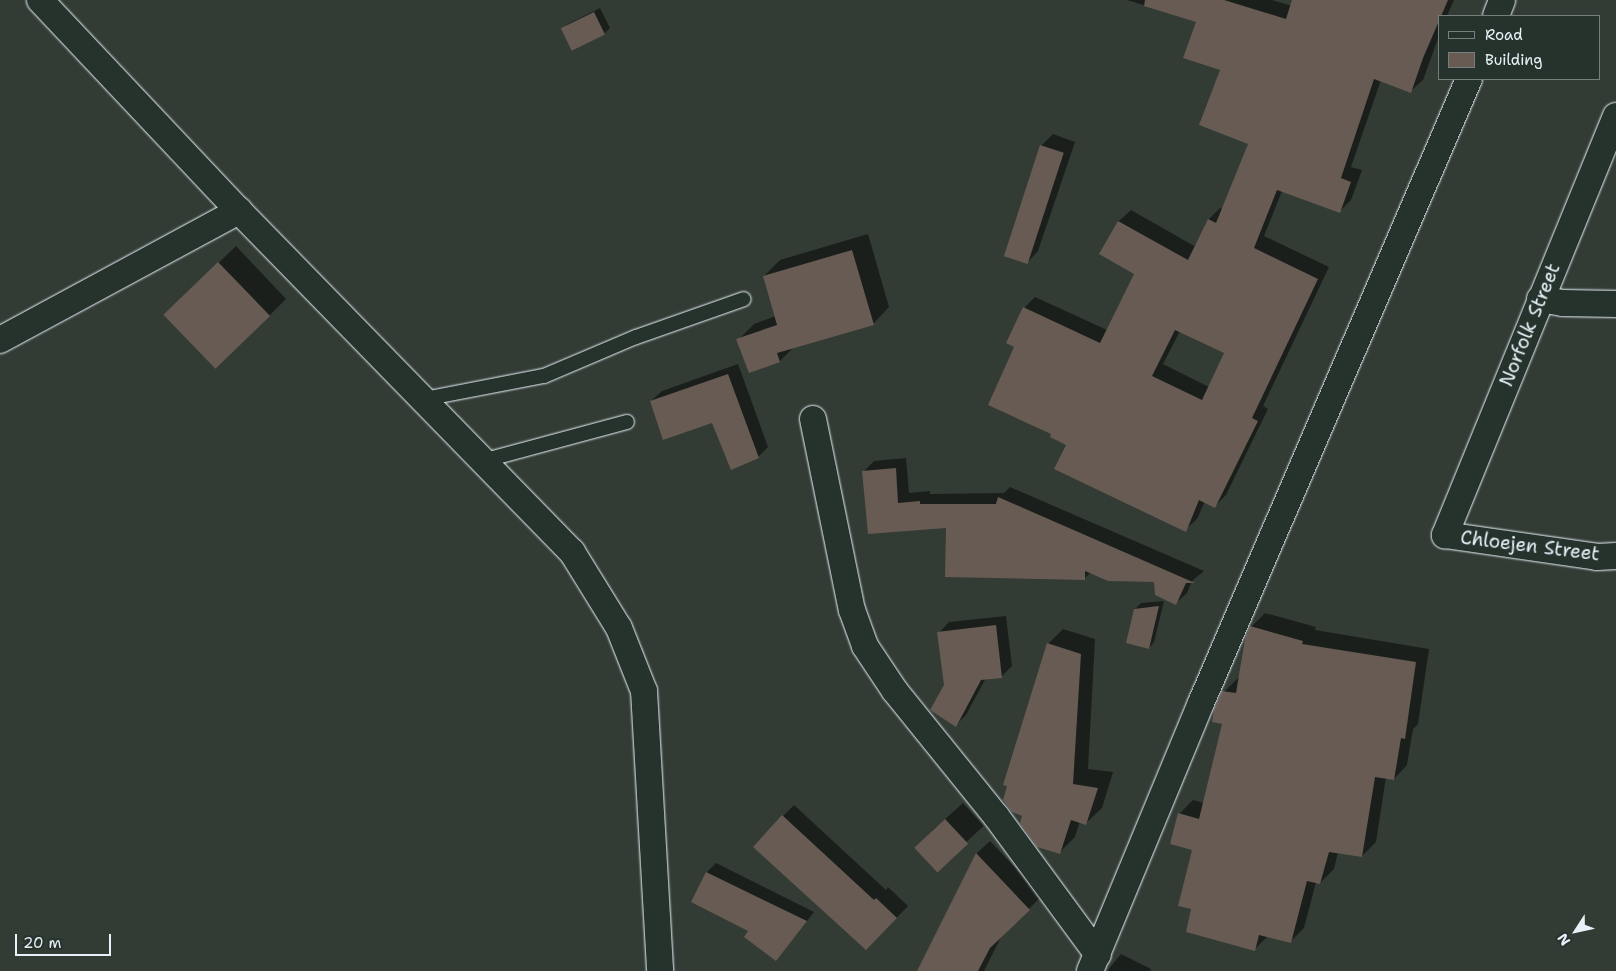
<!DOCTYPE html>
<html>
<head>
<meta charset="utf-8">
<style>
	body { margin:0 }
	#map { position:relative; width:1616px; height:971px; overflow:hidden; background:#333b35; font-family:"Shantell Sans",sans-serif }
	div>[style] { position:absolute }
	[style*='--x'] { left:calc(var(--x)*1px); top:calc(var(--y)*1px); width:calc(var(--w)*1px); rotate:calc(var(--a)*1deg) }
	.shadow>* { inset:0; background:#0007; transform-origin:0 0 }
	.building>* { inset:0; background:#675b53; transform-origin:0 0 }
	.roads { filter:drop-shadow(0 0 1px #e8f1f8) drop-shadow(0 0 1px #e8f1f8) }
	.lane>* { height:14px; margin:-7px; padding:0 7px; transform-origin:7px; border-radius:7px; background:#26332d }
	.street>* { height:26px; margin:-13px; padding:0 13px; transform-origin:13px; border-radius:13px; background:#26332d }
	span { translate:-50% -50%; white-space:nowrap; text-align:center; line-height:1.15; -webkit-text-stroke:4.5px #26332d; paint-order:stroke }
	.street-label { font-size:19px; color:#e8f1f8 }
	.legend { position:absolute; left:1438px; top:15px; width:162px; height:65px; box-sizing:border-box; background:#26332d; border:1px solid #747f7e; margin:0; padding:6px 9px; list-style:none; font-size:15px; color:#e8f1f8 }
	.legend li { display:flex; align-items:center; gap:10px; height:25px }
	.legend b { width:25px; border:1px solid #747f7e }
	.north { position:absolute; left:1551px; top:906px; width:50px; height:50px; -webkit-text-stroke:4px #26332d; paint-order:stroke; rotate:235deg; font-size:14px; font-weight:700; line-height:20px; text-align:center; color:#e8f1f8 }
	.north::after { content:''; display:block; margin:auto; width:18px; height:22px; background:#e8f1f8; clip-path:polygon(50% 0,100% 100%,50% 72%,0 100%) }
	.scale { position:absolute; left:15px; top:934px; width:96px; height:22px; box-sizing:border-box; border:2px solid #e8f1f8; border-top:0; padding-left:6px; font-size:15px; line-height:18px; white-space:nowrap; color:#e8f1f8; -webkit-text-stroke:4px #26332d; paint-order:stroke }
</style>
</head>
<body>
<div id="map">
	<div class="shadow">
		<div style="clip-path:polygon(evenodd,1127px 0,1272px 0,1292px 6px,1294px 0,1454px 0,1447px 16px,1440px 16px,1440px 33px,1423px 80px,1411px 91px,1381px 80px,1351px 167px,1362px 170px,1351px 200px,1340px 211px,1282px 191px,1264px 236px,1329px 267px,1263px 406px,1268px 409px,1226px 495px,1215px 506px,1205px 501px,1197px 519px,1185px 530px,1053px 433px,1016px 346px,1024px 308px,1035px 297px,1107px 330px,1135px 273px,1101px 254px,1119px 221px,1131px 210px,1196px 247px,1209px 219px,1220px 208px,1223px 209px,1249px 144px,1221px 70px,1197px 21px,1127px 0,1180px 331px,1226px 352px,1209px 387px,1163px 364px,1180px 331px)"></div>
		<div style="clip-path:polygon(600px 8px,610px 28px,604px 34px,562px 30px,568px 24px)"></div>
		<div style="clip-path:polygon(1053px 134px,1075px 142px,1038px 251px,1027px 263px,1041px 146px)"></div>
		<div style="clip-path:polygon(868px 234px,889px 307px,873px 324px,794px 347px,780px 361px,738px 340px,754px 324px,776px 316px,764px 276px,780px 260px)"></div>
		<div style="clip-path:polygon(236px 246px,286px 299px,269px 316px,182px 298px)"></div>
		<div style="clip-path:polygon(738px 364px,768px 447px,758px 457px,713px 421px,651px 401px,662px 391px)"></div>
		<div style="clip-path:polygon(906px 458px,909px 493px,930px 491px,930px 494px,1004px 493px,1010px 487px,1204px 571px,1192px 581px,1187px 593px,1176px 603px,1156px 581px,1091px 572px,1084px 579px,947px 526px,869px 533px,864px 471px,874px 461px)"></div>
		<div style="clip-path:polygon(1164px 601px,1154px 642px,1149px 648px,1135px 609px,1141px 603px)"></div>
		<div style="clip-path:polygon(1265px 613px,1316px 627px,1315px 630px,1429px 649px,1418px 724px,1413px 729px,1407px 765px,1394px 779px,1386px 777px,1376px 842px,1362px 856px,1338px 852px,1334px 869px,1320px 883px,1316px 882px,1304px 928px,1290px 942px,1268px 936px,1255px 949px,1193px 908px,1194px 850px,1179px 814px,1193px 800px,1204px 803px,1223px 723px,1224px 692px,1238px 678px,1240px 678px,1251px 627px)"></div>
		<div style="clip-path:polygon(1006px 616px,1012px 666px,1002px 676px,986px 678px,966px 715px,956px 725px,945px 685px,939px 633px,949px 622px)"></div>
		<div style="clip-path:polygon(1063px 629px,1095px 639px,1088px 769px,1113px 772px,1102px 808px,1086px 823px,1080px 821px,1075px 837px,1059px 853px,1048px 644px)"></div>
		<div style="left:963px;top:803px;width:31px;height:42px;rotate:48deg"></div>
		<div style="clip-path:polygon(794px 805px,886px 890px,888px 887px,908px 906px,878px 937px,783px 816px)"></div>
		<div style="clip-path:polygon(990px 841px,1042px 896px,1002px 935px,984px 971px,919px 971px,977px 853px)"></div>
		<div style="clip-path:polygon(716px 863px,814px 912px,776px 960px,750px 930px,693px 901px,707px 872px)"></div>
		<div style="clip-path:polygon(1121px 954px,1151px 969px,1150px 971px,1107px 971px)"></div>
	</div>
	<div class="building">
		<div style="clip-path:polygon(evenodd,1145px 0,1224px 0,1286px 19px,1292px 0,1448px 0,1423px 58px,1411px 93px,1374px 79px,1341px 178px,1351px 182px,1340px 213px,1277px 190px,1254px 248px,1318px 279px,1252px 418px,1258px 421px,1215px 508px,1199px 500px,1186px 532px,1054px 469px,1066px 445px,1050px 437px,1051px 434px,988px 405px,1014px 347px,1006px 343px,1023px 307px,1100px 343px,1134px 274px,1099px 254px,1118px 221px,1188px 260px,1208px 219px,1216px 223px,1248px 144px,1199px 125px,1220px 70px,1183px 58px,1196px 22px,1144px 6px,1145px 0,1175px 330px,1224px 353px,1202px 400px,1152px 376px,1175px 330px)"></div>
		<div style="left:594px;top:12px;width:25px;height:37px;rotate:64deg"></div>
		<div style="left:1040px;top:145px;width:25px;height:117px;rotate:18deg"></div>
		<div style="clip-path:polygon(852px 250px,874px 325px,777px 353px,780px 362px,749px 373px,736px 339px,777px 325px,763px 276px)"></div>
		<div style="left:218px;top:262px;width:75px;height:76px;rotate:46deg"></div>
		<div style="clip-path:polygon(728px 374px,759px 458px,731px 470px,712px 423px,663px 440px,650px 401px)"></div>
		<div style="clip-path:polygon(896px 468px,898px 503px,920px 501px,920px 504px,996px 504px,998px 497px,1195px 583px,1186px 583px,1176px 605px,1155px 595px,1154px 582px,1108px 581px,1085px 571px,1085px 580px,945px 577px,946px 528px,868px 534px,862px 471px)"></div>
		<div style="clip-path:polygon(1159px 606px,1149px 649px,1126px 643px,1134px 609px)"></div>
		<div style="clip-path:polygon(996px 625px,1002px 678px,981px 680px,956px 727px,930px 710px,944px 685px,937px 632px)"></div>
		<div style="clip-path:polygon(1250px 626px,1303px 641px,1302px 644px,1416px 662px,1405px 739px,1401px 738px,1394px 780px,1375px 777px,1362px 857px,1329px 852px,1320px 884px,1307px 881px,1291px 943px,1259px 935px,1255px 951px,1186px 932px,1191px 909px,1178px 906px,1192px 850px,1170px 844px,1178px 813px,1199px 819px,1222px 724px,1212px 722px,1214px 710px,1222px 691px,1236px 693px,1245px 639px)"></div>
		<div style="clip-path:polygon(1047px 643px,1081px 654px,1073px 784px,1098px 788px,1086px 825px,1071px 820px,1060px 854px,1037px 847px,1020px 823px,1022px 816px,1012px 812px,1003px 800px,1007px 786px,1003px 785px)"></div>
		<div style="clip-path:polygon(782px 815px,874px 900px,876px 898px,897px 918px,866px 950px,753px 847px)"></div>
		<div style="left:945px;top:819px;width:34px;height:42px;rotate:47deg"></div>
		<div style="clip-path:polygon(976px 853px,1030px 910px,990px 948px,978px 971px,917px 971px)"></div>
		<div style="clip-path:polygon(706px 872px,807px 921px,776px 961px,744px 937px,748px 931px,691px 902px)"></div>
	</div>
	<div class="roads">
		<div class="lane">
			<div style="--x:424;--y:399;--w:122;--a:-10.9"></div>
			<div style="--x:544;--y:376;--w:100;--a:-23"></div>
			<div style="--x:636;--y:337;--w:114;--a:-19.4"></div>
			<div style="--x:482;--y:461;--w:150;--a:-15.1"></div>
		</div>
		<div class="street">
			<div style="--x:40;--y:0;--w:290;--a:46.7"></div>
			<div style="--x:239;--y:211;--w:477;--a:45.7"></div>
			<div style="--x:572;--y:552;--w:89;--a:58.3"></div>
			<div style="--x:619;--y:628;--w:68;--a:68.4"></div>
			<div style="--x:644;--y:691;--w:280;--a:86.7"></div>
			<div style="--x:1496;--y:16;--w:17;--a:-69"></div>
			<div style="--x:1616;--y:116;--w:453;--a:112.2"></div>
			<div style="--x:1445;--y:535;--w:154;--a:8.2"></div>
			<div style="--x:1597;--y:557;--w:19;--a:-3"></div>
			<div style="--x:1540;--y:299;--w:23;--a:10"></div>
			<div style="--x:1563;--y:303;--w:53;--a:1.1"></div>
			<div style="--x:0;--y:340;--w:272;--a:-28.4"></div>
			<div style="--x:813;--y:419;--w:195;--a:78.5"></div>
			<div style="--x:852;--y:610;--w:38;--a:70"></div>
			<div style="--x:865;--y:646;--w:54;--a:56.3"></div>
			<div style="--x:895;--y:691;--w:161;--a:51.1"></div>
			<div style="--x:996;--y:816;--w:172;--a:53.7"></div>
			<div style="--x:1090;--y:971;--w:290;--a:-67.5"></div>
			<div style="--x:1201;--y:703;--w:679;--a:-66.76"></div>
		</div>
	</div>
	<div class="street-label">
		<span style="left:1530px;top:325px;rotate:-68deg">Norfolk Street</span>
		<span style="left:1530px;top:546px;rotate:7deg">Chloejen Street</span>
	</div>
	<ul class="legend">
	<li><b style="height:6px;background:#26332d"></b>Road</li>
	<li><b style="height:14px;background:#675b53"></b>Building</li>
	</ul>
	<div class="north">N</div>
	<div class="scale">20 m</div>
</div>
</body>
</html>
